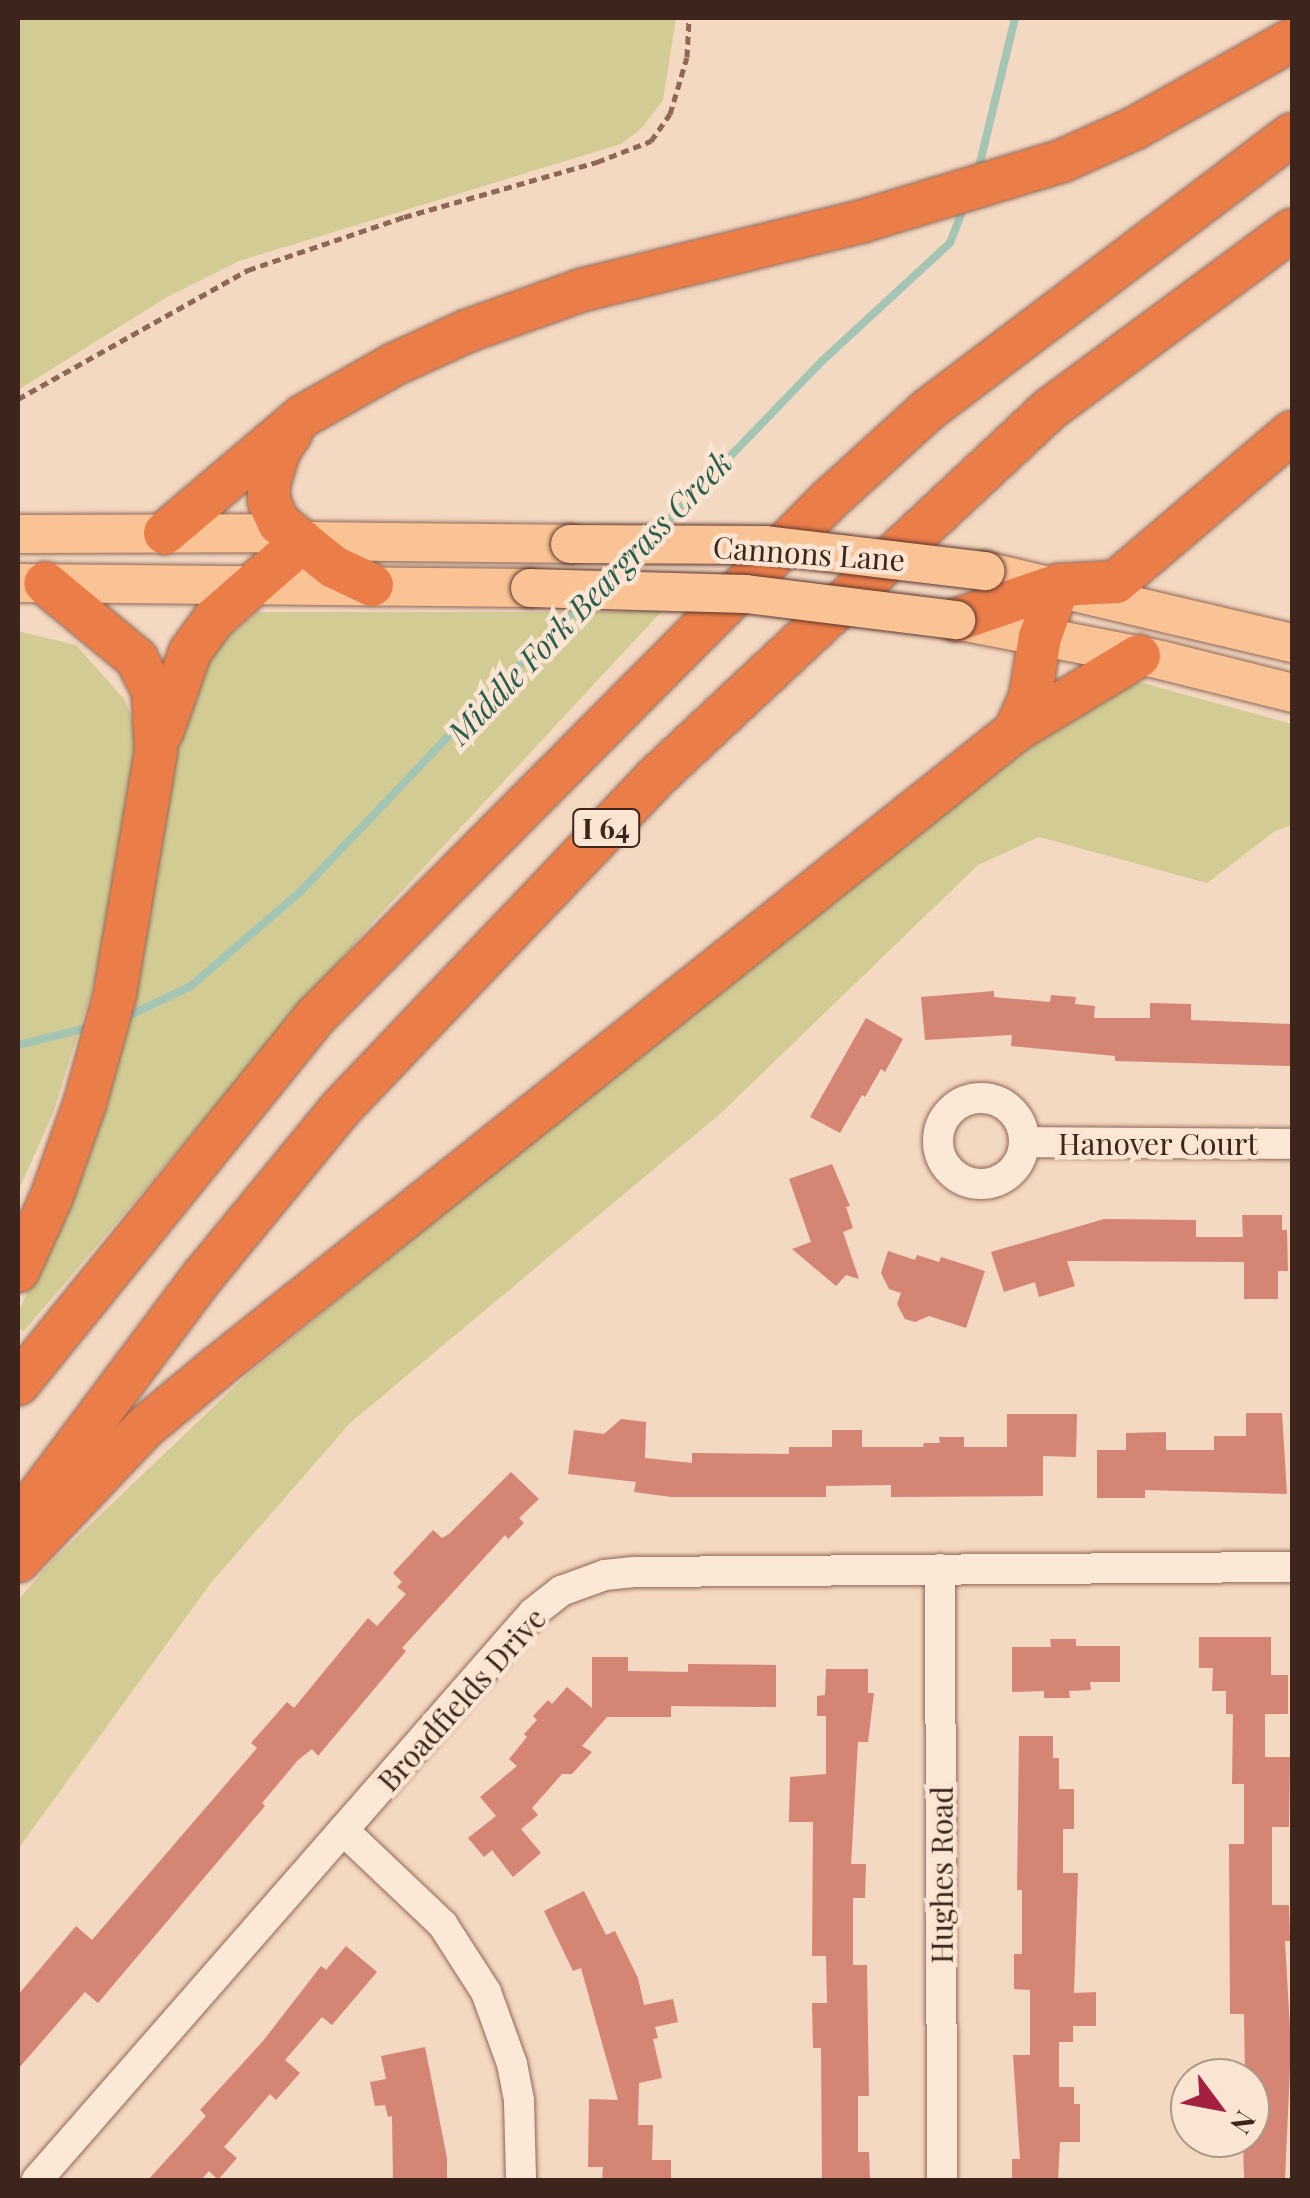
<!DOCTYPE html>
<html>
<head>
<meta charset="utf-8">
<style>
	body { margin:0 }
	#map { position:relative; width:1310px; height:2198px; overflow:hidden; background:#f3d8c2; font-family:"Playfair Display",serif }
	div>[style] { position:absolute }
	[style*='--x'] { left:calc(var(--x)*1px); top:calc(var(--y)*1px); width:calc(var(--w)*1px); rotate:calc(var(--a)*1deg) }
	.green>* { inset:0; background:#d2cb94 }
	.stream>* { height:8px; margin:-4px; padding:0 4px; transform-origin:4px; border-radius:4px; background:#a5c5b4 }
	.building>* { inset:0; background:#d58573 }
	.path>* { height:5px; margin-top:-2.5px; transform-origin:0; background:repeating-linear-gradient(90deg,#8f6756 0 8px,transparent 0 13px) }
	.roads { filter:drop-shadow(0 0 2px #8f6756) drop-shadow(0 0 2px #8f6756) }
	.minor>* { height:30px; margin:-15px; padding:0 15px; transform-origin:15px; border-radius:15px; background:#fce8d6 }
	.minor>.ring { margin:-15px; padding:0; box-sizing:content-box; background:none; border:30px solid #fce8d6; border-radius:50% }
	.major>* { height:38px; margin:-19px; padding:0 19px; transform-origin:19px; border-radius:19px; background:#fac395 }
	.highway>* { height:42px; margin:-21px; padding:0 21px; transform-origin:21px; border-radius:21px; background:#eb7d49 }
	.bridges { filter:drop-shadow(0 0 2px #5c362b) drop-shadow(0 0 2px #5c362b) }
	.major-bridge>* { height:38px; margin:-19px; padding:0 19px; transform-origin:19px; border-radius:19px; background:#fac395 }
	span { translate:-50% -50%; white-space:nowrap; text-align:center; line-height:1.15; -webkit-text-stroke:9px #f9e5d2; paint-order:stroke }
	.shield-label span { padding:2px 8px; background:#f9e5d2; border:2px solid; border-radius:8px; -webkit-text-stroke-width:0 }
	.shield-label { font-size:28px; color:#3d241c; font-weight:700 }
	.street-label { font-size:30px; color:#3d241c }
	.water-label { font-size:32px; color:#2a5e4f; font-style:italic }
	.frame { position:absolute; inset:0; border:20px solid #3d241c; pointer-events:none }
	.north { position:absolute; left:1170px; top:2058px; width:100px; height:100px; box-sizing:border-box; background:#f9e5d2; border:2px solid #ae9889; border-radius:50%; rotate:122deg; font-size:28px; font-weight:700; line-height:40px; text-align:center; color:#3d241c }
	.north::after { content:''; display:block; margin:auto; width:35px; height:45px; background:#a51f40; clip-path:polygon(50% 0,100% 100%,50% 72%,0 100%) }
</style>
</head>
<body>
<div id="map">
	<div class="green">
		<div style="clip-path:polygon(18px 18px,676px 18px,663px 100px,642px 128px,621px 144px,239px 261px,167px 297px,18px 390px)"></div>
		<div style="clip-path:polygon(258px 612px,661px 612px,373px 922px,24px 1331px,18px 1328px,18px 1313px,88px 1159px,104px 1100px,134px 972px,189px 690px,219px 643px)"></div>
		<div style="clip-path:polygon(18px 631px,76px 645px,125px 700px,139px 736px,96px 977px,53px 1113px,18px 1192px)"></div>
		<div style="clip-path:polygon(1139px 682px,1292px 724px,1292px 825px,1275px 831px,1207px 883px,1039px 837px,978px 865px,721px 1113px,350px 1423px,210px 1584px,18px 1849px,18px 1600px,53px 1560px,249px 1373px,510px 1159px,874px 867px,1076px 712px)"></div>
	</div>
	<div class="stream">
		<div style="--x:978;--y:171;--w:157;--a:-76.4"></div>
		<div style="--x:656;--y:533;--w:239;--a:-46"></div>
		<div style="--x:822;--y:361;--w:174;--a:-42.7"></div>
		<div style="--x:950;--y:243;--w:39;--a:-69"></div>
		<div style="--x:610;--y:578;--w:31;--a:-45"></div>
		<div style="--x:124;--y:1018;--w:74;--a:-25.5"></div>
		<div style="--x:191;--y:986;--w:145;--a:-40.8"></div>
		<div style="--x:301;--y:891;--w:264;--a:-46.4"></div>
		<div style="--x:483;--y:700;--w:141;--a:-43.9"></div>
		<div style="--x:18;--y:1045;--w:75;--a:-13.9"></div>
	</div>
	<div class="building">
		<div style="clip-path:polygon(994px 991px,994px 997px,1050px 1002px,1051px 995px,1076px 997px,1075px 1004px,1095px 1006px,1094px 1018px,1150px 1018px,1150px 1003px,1191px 1004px,1191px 1020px,1292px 1024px,1290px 1066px,1115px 1061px,1115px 1056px,1011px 1046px,1012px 1035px,925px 1040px,921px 997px)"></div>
		<div style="clip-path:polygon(866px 1018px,903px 1039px,885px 1072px,881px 1069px,865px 1097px,862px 1095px,840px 1133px,810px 1117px)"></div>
		<div style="clip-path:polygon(832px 1164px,850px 1206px,846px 1207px,853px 1228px,843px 1232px,859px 1279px,846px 1275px,836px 1286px,792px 1249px,811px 1242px,789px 1179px)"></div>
		<div style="clip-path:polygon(1242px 1215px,1282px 1215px,1282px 1230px,1287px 1230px,1288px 1271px,1278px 1271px,1278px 1299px,1244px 1299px,1244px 1262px,1067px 1261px,1075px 1286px,1039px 1297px,1035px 1282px,1004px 1292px,991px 1252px,1104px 1219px,1196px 1220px,1196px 1237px,1243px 1237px)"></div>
		<div style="clip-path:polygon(888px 1251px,915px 1260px,917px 1255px,939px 1262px,941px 1257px,985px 1271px,966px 1328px,929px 1316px,915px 1322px,905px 1319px,897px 1304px,901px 1293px,889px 1289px,881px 1273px)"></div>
		<div style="clip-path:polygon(1246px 1413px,1282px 1413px,1287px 1494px,1145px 1490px,1145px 1498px,1097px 1498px,1097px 1450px,1126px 1450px,1126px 1433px,1166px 1432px,1166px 1450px,1214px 1450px,1214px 1436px,1246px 1436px)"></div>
		<div style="clip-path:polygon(1007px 1414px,1077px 1414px,1076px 1457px,1043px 1456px,1043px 1496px,891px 1497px,891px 1485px,826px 1486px,826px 1497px,671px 1497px,634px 1492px,636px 1482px,568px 1474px,574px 1430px,604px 1434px,621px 1419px,646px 1422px,645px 1458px,692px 1463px,692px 1453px,789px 1454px,789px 1447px,832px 1447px,832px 1430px,862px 1430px,862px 1447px,923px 1447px,924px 1443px,940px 1443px,939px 1437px,964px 1437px,964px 1447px,1007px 1447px)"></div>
		<div style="clip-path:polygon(511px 1472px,539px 1499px,519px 1518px,524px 1523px,508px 1539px,505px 1535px,402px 1648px,406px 1651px,318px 1756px,312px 1749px,298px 1760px,262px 1803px,265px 1806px,98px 2003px,85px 1992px,18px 2069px,18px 1995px,76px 1926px,92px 1940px,257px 1748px,251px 1743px,287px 1702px,294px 1708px,368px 1618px,377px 1626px,406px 1594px,397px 1587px,402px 1582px,393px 1573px,433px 1530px,442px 1538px,449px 1534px)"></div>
		<div style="clip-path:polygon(1199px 1637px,1271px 1637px,1271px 1675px,1288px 1675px,1288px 1714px,1265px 1714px,1265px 1757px,1290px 1757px,1289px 1827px,1272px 1827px,1272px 1905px,1289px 1905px,1290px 1941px,1285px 1941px,1291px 2046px,1285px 2180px,1244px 2180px,1243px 2138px,1250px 2138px,1250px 2078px,1245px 2078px,1244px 2014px,1230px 2014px,1229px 1844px,1244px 1844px,1244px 1784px,1232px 1784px,1233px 1714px,1226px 1714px,1226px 1691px,1212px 1691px,1213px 1668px,1199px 1668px)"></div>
		<div style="clip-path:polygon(1050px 1639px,1076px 1639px,1076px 1646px,1120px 1646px,1120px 1682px,1090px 1682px,1091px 1690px,1069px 1691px,1070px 1698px,1044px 1698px,1044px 1691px,1012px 1692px,1012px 1647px,1051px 1647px)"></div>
		<div style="clip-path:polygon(592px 1657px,628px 1657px,628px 1671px,688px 1672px,688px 1664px,776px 1665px,776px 1707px,671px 1706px,671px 1717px,607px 1717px,582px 1746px,592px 1752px,572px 1774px,562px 1774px,532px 1808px,538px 1815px,521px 1829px,541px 1853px,513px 1877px,492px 1850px,484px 1857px,468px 1838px,496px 1816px,480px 1797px,517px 1766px,509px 1759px,527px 1737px,524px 1734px,537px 1720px,533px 1716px,548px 1700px,552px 1704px,567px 1687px,592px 1708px)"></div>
		<div style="clip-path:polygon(826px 1669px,868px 1669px,868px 1693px,874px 1693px,868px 1742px,858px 1742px,851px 1864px,866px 1864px,865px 1898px,853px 1898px,853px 1965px,867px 1965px,869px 2096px,858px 2096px,858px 2152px,869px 2152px,870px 2180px,822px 2180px,821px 2048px,813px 2048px,812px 2003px,827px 2003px,826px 1956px,812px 1956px,813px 1822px,789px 1822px,790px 1777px,826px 1774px,826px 1716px,817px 1716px,817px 1696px,825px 1695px)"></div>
		<div style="clip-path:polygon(1019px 1736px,1053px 1736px,1053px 1758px,1059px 1758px,1059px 1789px,1074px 1789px,1074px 1829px,1063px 1829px,1063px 1873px,1078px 1873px,1074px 1993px,1096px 1992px,1096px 2026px,1073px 2026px,1073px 2042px,1059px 2042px,1059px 2087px,1074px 2087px,1074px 2104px,1080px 2104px,1080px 2142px,1060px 2142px,1058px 2180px,1012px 2180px,1012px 2159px,1020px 2159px,1013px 2055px,1030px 2055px,1030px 1990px,1014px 1989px,1014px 1954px,1022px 1954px,1022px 1890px,1017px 1890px)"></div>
		<div style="clip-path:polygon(584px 1891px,606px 1935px,615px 1931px,638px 1978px,644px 2005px,673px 1999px,678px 2022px,655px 2027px,658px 2038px,653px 2039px,662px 2078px,639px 2083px,638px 2125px,653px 2125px,652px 2160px,671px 2160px,671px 2180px,602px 2180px,603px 2167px,588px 2167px,589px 2099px,618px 2100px,581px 1968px,573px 1971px,544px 1911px)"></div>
		<div style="clip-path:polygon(346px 1946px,377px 1972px,332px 2025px,322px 2017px,285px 2060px,300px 2073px,276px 2100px,270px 2094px,224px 2147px,237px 2158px,218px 2180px,209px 2171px,201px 2180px,148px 2180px,206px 2116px,200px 2110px,263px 2041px,321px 1966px,326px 1970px)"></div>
		<div style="clip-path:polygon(425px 2047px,447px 2158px,447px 2180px,393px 2180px,392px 2116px,388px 2117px,385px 2105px,375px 2106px,370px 2082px,386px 2079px,381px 2056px)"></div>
	</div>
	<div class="path">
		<div style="--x:18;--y:399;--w:264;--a:-29.3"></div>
		<div style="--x:248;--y:270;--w:165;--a:-18.8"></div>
		<div style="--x:404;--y:217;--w:201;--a:-15.9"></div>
		<div style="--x:597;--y:162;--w:58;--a:-21.3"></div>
		<div style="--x:651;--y:141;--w:33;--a:-55"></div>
		<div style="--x:670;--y:114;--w:59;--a:-73.4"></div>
		<div style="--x:687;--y:57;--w:39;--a:-87"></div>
	</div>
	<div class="roads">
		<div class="minor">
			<div class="ring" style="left:938px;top:1098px;width:56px;height:56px"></div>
			<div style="--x:1024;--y:1142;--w:268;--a:0.4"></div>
			<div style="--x:940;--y:1569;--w:611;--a:89.81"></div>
			<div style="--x:343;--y:1830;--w:138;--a:43.5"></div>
			<div style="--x:443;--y:1925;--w:80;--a:57.3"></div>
			<div style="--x:486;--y:1992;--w:77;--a:70.1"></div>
			<div style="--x:512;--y:2064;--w:38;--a:79"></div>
			<div style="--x:519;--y:2101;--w:79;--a:88.5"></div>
			<div style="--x:37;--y:2180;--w:753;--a:-48.82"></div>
			<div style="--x:533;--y:1613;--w:36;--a:-38"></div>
			<div style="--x:561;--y:1591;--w:47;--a:-20"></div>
			<div style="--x:605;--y:1575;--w:31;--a:-6"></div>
			<div style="--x:636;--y:1572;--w:656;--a:-0.44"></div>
		</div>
		<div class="major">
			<div style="--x:18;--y:534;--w:240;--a:-0.2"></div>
			<div style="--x:258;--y:533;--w:46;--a:10.1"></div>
			<div style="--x:303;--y:541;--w:267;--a:0.6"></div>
			<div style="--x:985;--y:571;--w:315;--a:13.2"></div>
			<div style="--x:18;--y:583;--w:512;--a:0.56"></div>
			<div style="--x:956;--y:620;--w:209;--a:11"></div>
			<div style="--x:1161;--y:660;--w:135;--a:14.1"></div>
		</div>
		<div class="highway">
			<div style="--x:291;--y:433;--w:22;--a:124"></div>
			<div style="--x:279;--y:451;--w:34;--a:107"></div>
			<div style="--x:269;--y:483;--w:18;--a:90"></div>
			<div style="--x:269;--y:501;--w:24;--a:66"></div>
			<div style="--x:279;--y:523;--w:70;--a:38.7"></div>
			<div style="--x:334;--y:567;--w:42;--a:25.3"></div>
			<div style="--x:165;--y:533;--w:181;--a:-40.3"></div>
			<div style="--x:303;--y:416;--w:106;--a:-29.5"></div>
			<div style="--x:395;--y:364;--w:79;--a:-24.6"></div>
			<div style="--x:467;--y:331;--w:122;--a:-19.6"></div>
			<div style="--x:582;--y:290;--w:289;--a:-13.8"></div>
			<div style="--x:863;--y:221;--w:208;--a:-16.8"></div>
			<div style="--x:1062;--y:161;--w:80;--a:-24.3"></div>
			<div style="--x:1135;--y:128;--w:180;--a:-29.3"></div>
			<div style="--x:956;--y:620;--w:109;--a:-18.8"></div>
			<div style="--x:1059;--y:585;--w:57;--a:-3"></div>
			<div style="--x:1116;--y:582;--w:231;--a:-40.4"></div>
			<div style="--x:1015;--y:731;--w:36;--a:-66"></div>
			<div style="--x:1030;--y:698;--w:62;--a:-80.7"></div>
			<div style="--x:1040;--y:637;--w:55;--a:-69.9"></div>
			<div style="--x:162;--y:732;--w:85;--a:-70.7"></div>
			<div style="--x:190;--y:652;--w:41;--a:-54"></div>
			<div style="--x:214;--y:619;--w:118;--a:-41.2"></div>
			<div style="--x:18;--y:1271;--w:82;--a:-65.6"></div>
			<div style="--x:52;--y:1196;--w:99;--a:-70.5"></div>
			<div style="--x:85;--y:1103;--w:113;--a:-74.6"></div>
			<div style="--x:115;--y:994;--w:246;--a:-80.4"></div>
			<div style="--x:156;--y:751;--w:60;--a:-92.9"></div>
			<div style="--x:153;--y:691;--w:36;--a:-117"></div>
			<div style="--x:137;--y:659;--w:119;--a:-140.4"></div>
			<div style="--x:18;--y:1384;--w:476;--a:-51"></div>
			<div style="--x:318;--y:1014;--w:725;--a:-45.17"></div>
			<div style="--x:829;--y:500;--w:135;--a:-42.3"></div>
			<div style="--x:929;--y:409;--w:455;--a:-37.1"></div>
			<div style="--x:18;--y:1523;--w:309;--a:-53.2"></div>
			<div style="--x:203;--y:1276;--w:217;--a:-50.6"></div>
			<div style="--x:341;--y:1108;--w:454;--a:-46.4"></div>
			<div style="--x:654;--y:779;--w:542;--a:-43.06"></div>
			<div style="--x:1050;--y:409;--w:301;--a:-36.5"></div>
			<div style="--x:18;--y:1561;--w:183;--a:-46.5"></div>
			<div style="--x:144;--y:1428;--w:99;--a:-39.7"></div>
			<div style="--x:220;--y:1365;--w:1017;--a:-38.57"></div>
			<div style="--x:1015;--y:731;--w:145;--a:-31.2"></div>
		</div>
	</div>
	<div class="bridges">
		<div class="major-bridge">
			<div style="--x:570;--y:544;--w:196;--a:0.3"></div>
			<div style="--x:766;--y:545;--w:221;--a:6.8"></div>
			<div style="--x:530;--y:588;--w:216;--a:1.6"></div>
			<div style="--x:746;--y:594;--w:212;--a:7.1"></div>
		</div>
	</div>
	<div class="shield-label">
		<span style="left:606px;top:828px">I 64</span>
	</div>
	<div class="street-label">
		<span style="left:809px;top:553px;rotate:4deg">Cannons Lane</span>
		<span style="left:1158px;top:1143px">Hanover Court</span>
		<span style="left:461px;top:1699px;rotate:-48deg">Broadfields Drive</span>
		<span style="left:941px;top:1875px;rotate:-90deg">Hughes Road</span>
	</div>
	<div class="water-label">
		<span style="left:589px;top:597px;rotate:-46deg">Middle Fork Beargrass Creek</span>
	</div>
	<div class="frame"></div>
	<div class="north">N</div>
</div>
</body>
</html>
